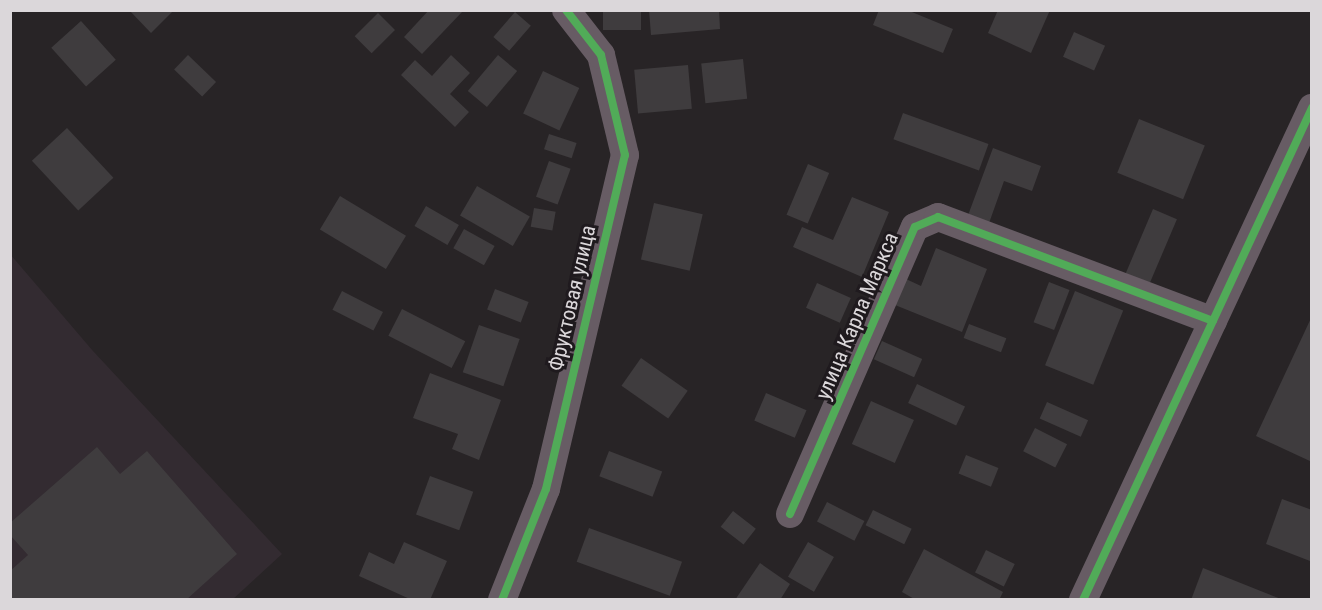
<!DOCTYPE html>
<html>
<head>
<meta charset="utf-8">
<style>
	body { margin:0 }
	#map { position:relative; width:1322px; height:610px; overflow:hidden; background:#282426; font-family:"Roboto Condensed",sans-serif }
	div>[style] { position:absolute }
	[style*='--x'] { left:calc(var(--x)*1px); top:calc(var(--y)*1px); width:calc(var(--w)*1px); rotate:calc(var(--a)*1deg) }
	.built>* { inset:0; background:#332b31 }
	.building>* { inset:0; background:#3f3c3e; transform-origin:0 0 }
	.minor>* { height:28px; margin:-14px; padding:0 14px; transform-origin:14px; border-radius:14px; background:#675c64 }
	.cycleway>* { height:8px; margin:-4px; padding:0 4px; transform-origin:4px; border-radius:4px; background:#51ab58 }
	span { translate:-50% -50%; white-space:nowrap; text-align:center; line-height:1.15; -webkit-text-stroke:6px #1f1a1e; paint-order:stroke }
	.street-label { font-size:21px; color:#dbd7da }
	.frame { position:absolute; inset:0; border:12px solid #dbd7da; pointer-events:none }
</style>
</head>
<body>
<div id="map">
	<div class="built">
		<div style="clip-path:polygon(10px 254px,93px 351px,282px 554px,233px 599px,11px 599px)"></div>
	</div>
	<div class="building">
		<div style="clip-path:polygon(129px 10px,174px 10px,151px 33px)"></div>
		<div style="clip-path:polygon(429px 10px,462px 12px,422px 54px,404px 37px)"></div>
		<div style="left:603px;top:10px;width:38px;height:20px"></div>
		<div style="clip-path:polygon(649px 10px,719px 10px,720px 29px,651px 35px)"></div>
		<div style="clip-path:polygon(879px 10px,907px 10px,953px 29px,943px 53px,873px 25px)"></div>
		<div style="clip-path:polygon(998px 10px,1050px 10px,1031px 53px,988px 33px)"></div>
		<div style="left:515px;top:12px;width:21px;height:33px;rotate:41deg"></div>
		<div style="left:378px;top:13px;width:24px;height:33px;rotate:45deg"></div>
		<div style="left:81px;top:21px;width:52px;height:40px;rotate:48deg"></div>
		<div style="left:1074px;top:32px;width:34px;height:27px;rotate:24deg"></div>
		<div style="left:188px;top:55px;width:39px;height:20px;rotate:44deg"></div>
		<div style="clip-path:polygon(451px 55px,470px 73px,450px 94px,469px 112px,455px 127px,401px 75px,415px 60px,432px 76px)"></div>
		<div style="left:498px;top:55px;width:25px;height:47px;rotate:40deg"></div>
		<div style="left:743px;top:59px;width:40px;height:42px;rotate:84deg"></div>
		<div style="left:688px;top:65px;width:44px;height:54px;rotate:85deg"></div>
		<div style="left:543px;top:71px;width:40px;height:47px;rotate:25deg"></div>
		<div style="left:903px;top:113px;width:91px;height:28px;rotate:20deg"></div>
		<div style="left:1139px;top:119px;width:71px;height:58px;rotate:22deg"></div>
		<div style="left:67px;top:128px;width:68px;height:48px;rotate:47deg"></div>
		<div style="left:549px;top:134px;width:29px;height:16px;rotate:18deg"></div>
		<div style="clip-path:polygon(993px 148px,1041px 166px,1032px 191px,1004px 181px,988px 226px,967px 218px)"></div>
		<div style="left:549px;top:161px;width:23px;height:38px;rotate:20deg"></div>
		<div style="left:808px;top:164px;width:23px;height:55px;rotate:23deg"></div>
		<div style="left:477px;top:186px;width:61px;height:34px;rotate:30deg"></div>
		<div style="left:340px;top:196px;width:77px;height:39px;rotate:31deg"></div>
		<div style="clip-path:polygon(852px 197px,889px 212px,862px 277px,793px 247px,802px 227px,833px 240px)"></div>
		<div style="left:654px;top:203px;width:50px;height:58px;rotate:13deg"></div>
		<div style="left:426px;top:206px;width:38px;height:23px;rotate:30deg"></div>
		<div style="left:534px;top:208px;width:22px;height:19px;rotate:10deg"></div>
		<div style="left:1153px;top:209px;width:26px;height:70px;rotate:23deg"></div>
		<div style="left:464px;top:229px;width:35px;height:22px;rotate:29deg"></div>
		<div style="clip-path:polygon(936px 248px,987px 269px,962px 332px,895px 305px,906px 279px,921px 286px)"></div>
		<div style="left:1049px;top:282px;width:22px;height:43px;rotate:21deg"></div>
		<div style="left:817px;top:283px;width:37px;height:27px;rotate:24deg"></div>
		<div style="left:495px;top:289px;width:36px;height:22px;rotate:21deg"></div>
		<div style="left:342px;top:291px;width:46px;height:21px;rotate:27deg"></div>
		<div style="left:1075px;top:291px;width:52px;height:80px;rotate:22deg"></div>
		<div style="left:402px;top:309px;width:71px;height:30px;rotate:27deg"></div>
		<div style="clip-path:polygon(1312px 316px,1312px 462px,1256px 436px)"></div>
		<div style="left:969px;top:324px;width:40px;height:15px;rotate:21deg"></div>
		<div style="left:479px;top:325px;width:43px;height:50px;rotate:19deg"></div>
		<div style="left:882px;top:341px;width:44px;height:20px;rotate:24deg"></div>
		<div style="left:641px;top:358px;width:57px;height:34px;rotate:35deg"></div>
		<div style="clip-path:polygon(430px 373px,501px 400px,479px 460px,452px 449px,458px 434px,413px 418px)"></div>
		<div style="left:917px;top:384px;width:53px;height:21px;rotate:25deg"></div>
		<div style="left:766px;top:393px;width:44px;height:30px;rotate:23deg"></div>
		<div style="left:871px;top:401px;width:47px;height:47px;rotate:24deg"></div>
		<div style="left:1047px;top:402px;width:45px;height:18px;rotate:24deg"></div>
		<div style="left:1035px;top:428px;width:36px;height:26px;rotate:27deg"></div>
		<div style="clip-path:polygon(97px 447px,120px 474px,147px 451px,237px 554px,186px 600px,10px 600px,10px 571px,28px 555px,10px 535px,10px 523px)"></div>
		<div style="left:609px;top:451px;width:57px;height:27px;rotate:21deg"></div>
		<div style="left:966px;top:455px;width:35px;height:20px;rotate:22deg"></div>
		<div style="left:430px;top:476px;width:46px;height:41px;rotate:20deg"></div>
		<div style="clip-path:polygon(1282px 499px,1312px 510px,1310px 561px,1266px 544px)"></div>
		<div style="left:827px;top:502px;width:42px;height:22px;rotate:27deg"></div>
		<div style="left:873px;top:510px;width:43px;height:17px;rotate:26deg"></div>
		<div style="left:733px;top:511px;width:29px;height:20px;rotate:38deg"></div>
		<div style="left:589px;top:528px;width:99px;height:36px;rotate:20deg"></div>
		<div style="clip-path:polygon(404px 542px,447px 561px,430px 600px,412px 600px,359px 576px,369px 552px,394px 564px)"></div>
		<div style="left:808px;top:542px;width:30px;height:40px;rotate:30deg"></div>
		<div style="clip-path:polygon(924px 549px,1003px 592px,999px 600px,916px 600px,902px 592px)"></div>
		<div style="left:986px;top:550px;width:32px;height:25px;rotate:26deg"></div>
		<div style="clip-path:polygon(760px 563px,790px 584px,780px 600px,735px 600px)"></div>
		<div style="clip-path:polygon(1203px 568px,1281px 599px,1281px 600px,1191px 600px)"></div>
	</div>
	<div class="minor">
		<div style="--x:790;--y:514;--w:313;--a:-66.5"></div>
		<div style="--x:915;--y:227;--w:25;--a:-23"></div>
		<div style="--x:938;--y:217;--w:294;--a:20.7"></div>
		<div style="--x:502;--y:600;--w:119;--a:-68.4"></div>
		<div style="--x:546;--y:489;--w:343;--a:-76.7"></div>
		<div style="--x:625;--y:155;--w:103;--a:-103.5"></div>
		<div style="--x:601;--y:55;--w:57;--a:-127.9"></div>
		<div style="--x:1083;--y:600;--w:543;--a:-65.04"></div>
	</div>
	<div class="cycleway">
		<div style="--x:790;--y:514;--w:313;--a:-66.5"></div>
		<div style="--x:915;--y:227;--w:25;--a:-23"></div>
		<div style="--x:938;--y:217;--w:294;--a:20.7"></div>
		<div style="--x:502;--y:600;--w:119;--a:-68.4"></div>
		<div style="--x:546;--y:489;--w:343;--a:-76.7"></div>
		<div style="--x:625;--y:155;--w:103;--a:-103.5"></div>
		<div style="--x:601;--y:55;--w:57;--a:-127.9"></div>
		<div style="--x:1083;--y:600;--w:543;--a:-65.04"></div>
	</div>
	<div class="street-label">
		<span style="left:572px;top:298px;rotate:-77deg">Фруктовая улица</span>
		<span style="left:857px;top:316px;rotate:-67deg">улица Карла Маркса</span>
	</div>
	<div class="frame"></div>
</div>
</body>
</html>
